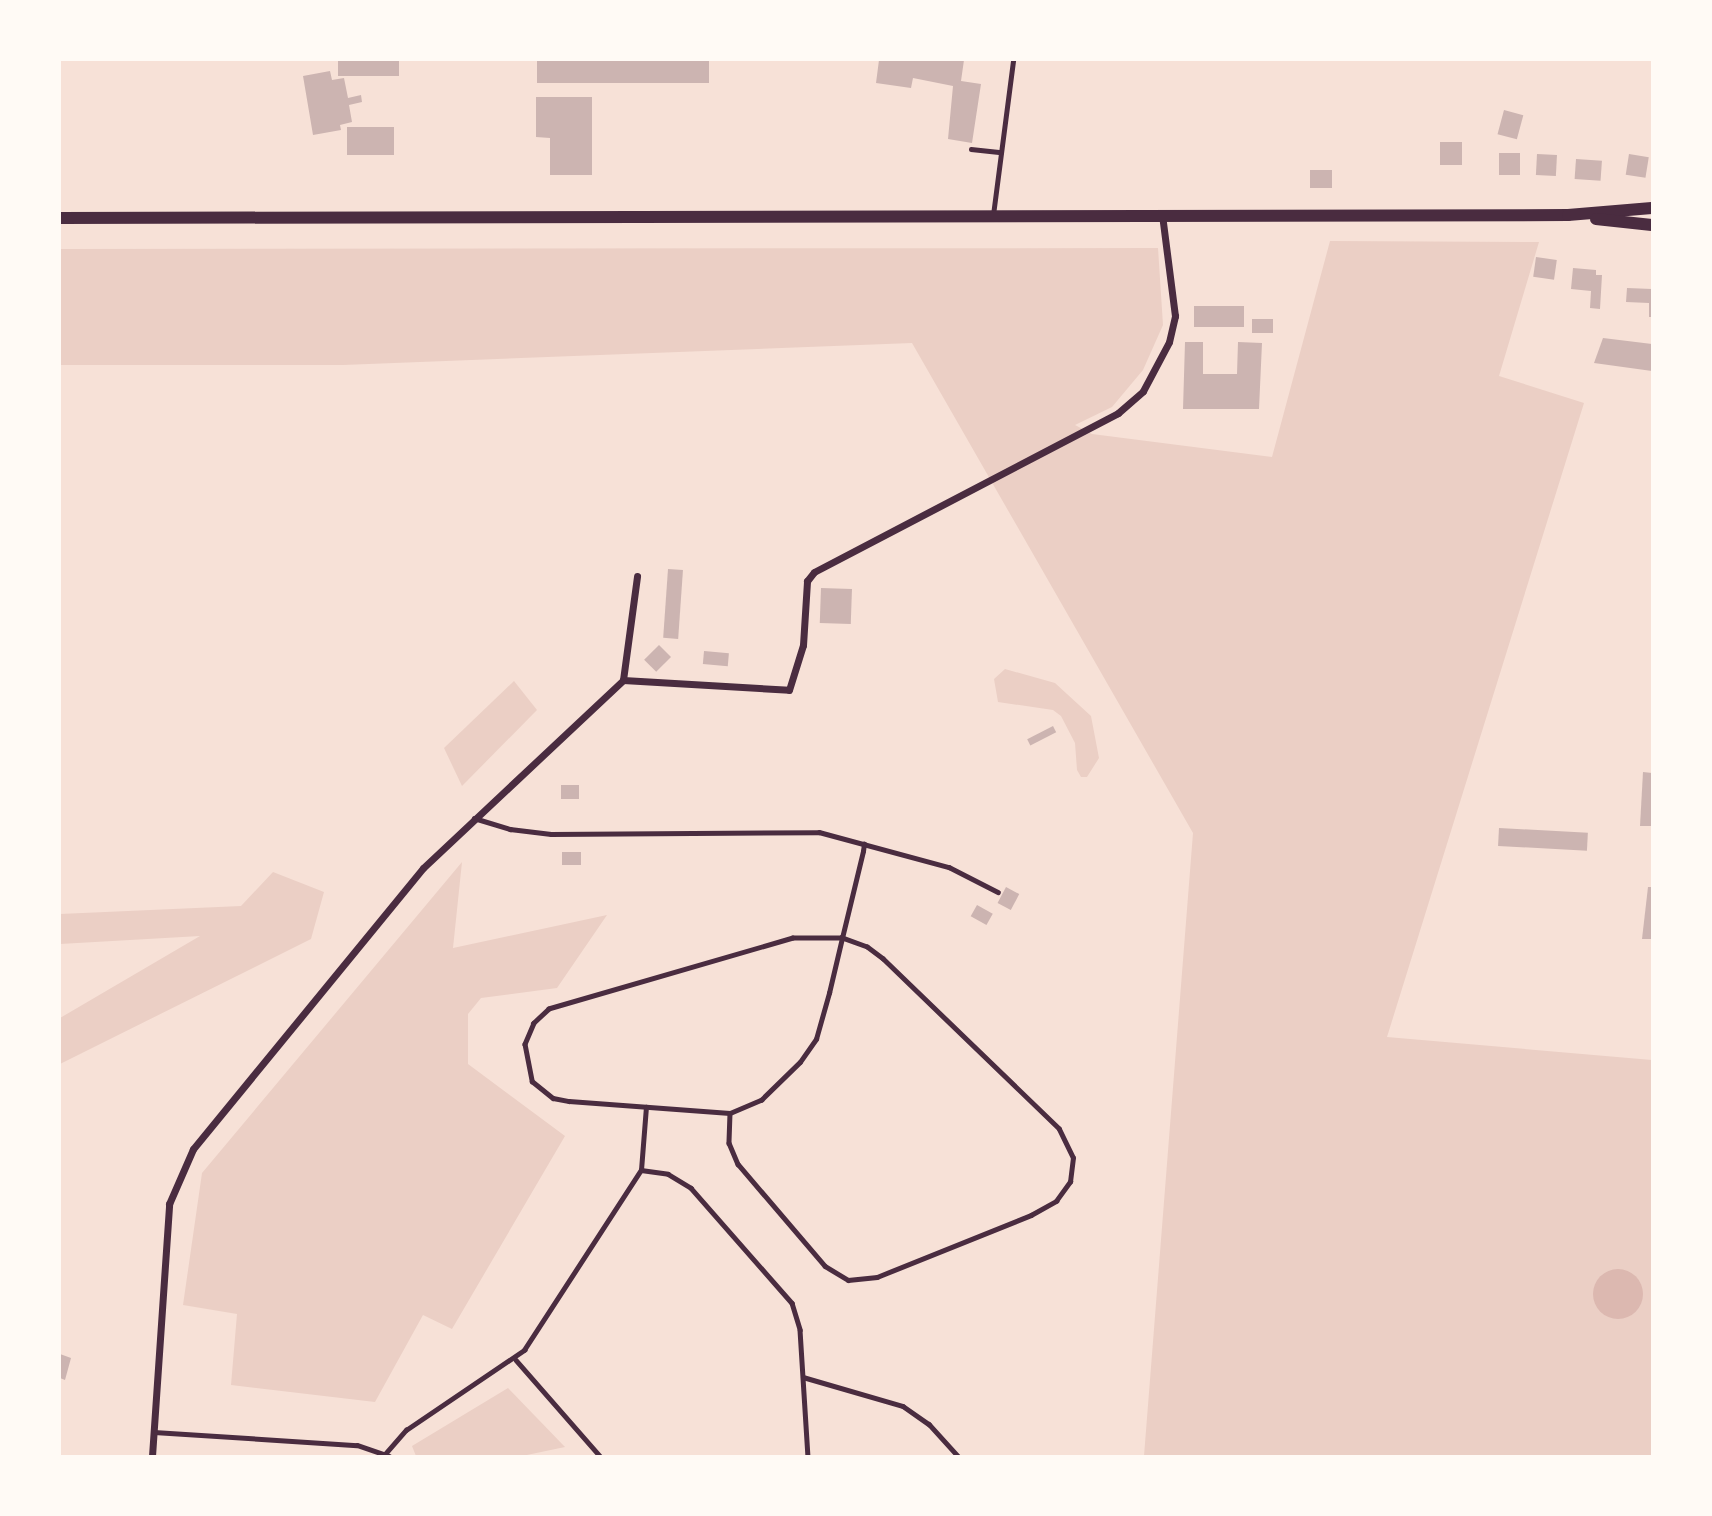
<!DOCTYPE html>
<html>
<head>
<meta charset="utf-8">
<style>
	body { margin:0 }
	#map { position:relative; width:1712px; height:1516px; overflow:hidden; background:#f7e1d7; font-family:"PT Sans Narrow",sans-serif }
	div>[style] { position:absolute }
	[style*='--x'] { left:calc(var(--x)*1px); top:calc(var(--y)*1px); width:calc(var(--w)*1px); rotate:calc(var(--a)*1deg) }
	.green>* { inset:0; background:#ebcfc5 }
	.water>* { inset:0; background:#dcb8b0 }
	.round { border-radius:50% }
	.building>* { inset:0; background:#ccb4b1; transform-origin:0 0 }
	.service>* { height:4.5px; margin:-2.25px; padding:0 2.25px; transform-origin:2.25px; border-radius:2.25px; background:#4a2c40 }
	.minor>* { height:7px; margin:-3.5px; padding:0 3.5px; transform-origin:3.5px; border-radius:3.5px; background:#4a2c40 }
	.secondary>* { height:12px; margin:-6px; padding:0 6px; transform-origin:6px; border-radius:6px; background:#4a2c40 }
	span { translate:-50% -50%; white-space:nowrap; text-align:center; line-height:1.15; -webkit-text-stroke:7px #fffaf5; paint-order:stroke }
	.frame { position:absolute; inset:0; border:61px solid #fffaf5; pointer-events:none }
</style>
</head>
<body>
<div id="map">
	<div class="green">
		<div style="clip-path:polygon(1330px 241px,1539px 242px,1499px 376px,1584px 403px,1387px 1037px,1652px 1060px,1652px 1456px,1144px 1456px,1193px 833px,912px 343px,343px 365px,60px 365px,60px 249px,1158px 248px,1163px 325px,1143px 370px,1112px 407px,1075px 425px,1092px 434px,1272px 457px)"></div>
		<div style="clip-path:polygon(1005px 669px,1055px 683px,1091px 716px,1099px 758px,1087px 777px,1081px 777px,1077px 770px,1075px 743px,1061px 716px,1053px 710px,998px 702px,994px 679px)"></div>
		<div style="clip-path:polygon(514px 681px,537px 710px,462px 786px,444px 748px)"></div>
		<div style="clip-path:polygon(462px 862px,453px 948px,607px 915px,557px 988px,481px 998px,468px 1014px,468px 1064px,565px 1136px,452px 1329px,423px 1315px,375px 1402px,231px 1385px,237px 1314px,183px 1305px,202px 1173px)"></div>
		<div style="clip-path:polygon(273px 872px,324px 892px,311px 939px,60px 1064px,60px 1018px,200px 936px,60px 944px,60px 914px,241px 906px)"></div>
		<div style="clip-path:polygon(508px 1388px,565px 1447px,522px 1456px,416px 1456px,412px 1446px)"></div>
	</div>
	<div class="water">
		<div class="round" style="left:1593px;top:1269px;width:50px;height:50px"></div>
	</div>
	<div class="building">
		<div style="left:338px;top:60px;width:61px;height:16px"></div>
		<div style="left:537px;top:60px;width:172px;height:23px"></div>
		<div style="clip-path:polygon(879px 60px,964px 60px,961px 81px,981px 84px,972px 143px,948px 139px,953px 86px,913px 78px,911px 88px,876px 83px)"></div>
		<div style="clip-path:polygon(330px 71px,332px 80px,344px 78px,348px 98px,361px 95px,362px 102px,349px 105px,352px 122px,340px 125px,341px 130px,313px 135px,303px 76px)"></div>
		<div style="clip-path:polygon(536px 97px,592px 97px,592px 175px,550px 175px,550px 138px,536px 137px)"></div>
		<div style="left:1504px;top:110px;width:20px;height:25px;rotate:15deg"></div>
		<div style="left:347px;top:127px;width:47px;height:28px"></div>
		<div style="left:1440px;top:142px;width:22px;height:23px"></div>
		<div style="left:1499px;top:153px;width:21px;height:22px"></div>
		<div style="left:1537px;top:154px;width:20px;height:21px;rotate:3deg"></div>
		<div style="left:1629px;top:154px;width:20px;height:21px;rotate:9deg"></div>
		<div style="left:1576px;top:159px;width:26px;height:20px;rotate:4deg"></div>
		<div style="left:1310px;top:170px;width:22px;height:18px"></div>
		<div style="left:1536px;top:257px;width:21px;height:20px;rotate:8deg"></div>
		<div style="clip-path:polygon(1573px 268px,1596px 270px,1596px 275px,1602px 275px,1600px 309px,1590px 308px,1591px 291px,1571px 289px)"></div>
		<div style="clip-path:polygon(1627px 288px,1652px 289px,1652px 317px,1649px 317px,1649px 303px,1626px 302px)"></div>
		<div style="left:1194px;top:306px;width:50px;height:21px"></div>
		<div style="left:1252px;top:319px;width:21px;height:14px"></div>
		<div style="clip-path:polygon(1603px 338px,1652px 344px,1652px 371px,1594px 363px)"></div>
		<div style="clip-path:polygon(1185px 342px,1203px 342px,1203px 374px,1237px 374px,1238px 342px,1262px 343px,1259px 409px,1183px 409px)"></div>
		<div style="left:668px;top:569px;width:15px;height:69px;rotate:4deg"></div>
		<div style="left:821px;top:588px;width:31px;height:35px;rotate:2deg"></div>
		<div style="left:659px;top:645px;width:17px;height:21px;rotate:45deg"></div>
		<div style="left:704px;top:651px;width:25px;height:13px;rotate:5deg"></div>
		<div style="left:1053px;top:726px;width:7px;height:29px;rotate:63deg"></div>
		<div style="clip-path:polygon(1643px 772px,1652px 773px,1652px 826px,1640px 826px)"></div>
		<div style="left:561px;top:785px;width:18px;height:14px"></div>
		<div style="left:1499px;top:828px;width:89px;height:18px;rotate:3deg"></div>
		<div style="left:562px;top:852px;width:19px;height:13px"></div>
		<div style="left:1006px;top:887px;width:15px;height:18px;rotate:28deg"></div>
		<div style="clip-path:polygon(1648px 887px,1652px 887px,1652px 939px,1642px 939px)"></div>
		<div style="left:977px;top:905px;width:18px;height:13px;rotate:29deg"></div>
		<div style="clip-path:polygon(60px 1354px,71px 1358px,65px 1380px,60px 1378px)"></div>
	</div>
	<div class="service">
		<div style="--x:971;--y:149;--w:30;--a:6"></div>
		<div style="--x:993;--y:215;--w:156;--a:-82.6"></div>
		<div style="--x:474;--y:818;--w:38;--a:17"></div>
		<div style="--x:510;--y:829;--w:41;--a:7"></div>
		<div style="--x:551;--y:834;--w:268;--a:-0.4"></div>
		<div style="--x:819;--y:832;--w:135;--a:15.1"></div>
		<div style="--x:949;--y:867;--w:55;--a:27"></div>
		<div style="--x:730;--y:1113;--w:30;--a:92"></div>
		<div style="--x:729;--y:1143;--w:23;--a:67"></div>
		<div style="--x:738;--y:1164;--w:134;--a:49.5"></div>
		<div style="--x:825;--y:1266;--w:27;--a:31"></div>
		<div style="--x:848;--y:1280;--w:29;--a:-6"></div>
		<div style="--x:877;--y:1277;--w:166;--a:-21.9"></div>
		<div style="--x:1031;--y:1215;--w:29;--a:-29"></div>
		<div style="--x:1056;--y:1201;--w:24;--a:-54"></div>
		<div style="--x:1070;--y:1182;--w:24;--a:-83"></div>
		<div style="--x:1073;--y:1158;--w:32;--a:-116"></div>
		<div style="--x:1059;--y:1129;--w:245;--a:-136"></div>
		<div style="--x:883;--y:959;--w:20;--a:-143"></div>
		<div style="--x:867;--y:947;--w:27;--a:-160"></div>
		<div style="--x:842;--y:938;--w:49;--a:180"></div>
		<div style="--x:793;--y:938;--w:254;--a:163.8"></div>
		<div style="--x:549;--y:1009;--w:21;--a:137"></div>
		<div style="--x:534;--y:1023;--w:23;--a:113"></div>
		<div style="--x:525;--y:1044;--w:38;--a:79"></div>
		<div style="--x:532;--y:1081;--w:27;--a:39"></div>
		<div style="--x:553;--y:1098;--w:16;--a:11"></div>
		<div style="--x:569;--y:1101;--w:161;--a:4.3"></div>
		<div style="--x:730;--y:1113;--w:34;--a:-23"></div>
		<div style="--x:761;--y:1100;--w:54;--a:-44.3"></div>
		<div style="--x:800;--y:1062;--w:28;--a:-55"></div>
		<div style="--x:816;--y:1039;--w:48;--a:-74.2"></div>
		<div style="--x:829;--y:993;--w:57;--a:-76.7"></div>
		<div style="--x:842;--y:938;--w:89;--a:-76.4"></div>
		<div style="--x:863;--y:851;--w:7;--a:-82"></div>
		<div style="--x:641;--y:1170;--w:27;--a:8"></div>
		<div style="--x:668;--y:1174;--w:27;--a:31"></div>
		<div style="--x:691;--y:1188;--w:153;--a:48.7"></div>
		<div style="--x:792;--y:1303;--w:28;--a:73"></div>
		<div style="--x:800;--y:1330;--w:126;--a:86.4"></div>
		<div style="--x:516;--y:1360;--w:128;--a:48.8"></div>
		<div style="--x:803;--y:1377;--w:104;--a:16.2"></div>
		<div style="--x:903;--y:1406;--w:32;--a:35"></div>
		<div style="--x:929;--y:1424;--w:43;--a:47.8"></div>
		<div style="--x:154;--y:1432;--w:203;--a:3.7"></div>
		<div style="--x:357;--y:1445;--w:34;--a:19"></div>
		<div style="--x:385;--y:1454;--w:32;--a:-49"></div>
		<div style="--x:406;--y:1430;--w:143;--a:-34.1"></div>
		<div style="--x:524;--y:1350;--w:215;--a:-57"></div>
		<div style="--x:641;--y:1170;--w:63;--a:-85.5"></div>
	</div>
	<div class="minor">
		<div style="--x:623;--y:680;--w:166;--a:3.4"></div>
		<div style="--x:789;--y:690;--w:47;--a:-72.7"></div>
		<div style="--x:803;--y:645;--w:64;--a:-86.4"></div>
		<div style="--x:807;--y:581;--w:11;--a:-52"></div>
		<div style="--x:814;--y:572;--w:343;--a:-27.6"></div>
		<div style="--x:1118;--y:413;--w:33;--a:-41"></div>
		<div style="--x:1143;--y:391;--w:55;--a:-62"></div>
		<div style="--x:1169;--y:342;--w:27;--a:-77"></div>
		<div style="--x:1175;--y:316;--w:102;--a:-97.3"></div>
		<div style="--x:152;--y:1456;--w:253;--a:-86.1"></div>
		<div style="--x:169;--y:1204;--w:60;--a:-66.4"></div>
		<div style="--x:193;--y:1149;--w:363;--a:-50.7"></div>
		<div style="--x:423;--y:868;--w:274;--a:-43.2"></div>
		<div style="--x:623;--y:680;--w:105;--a:-82.3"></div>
	</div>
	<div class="secondary">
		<div style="--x:60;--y:218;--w:1508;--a:-0.11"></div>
		<div style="--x:1568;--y:215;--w:84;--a:-4.8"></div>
		<div style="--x:1596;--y:219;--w:56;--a:6.1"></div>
	</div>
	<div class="frame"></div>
</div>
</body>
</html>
